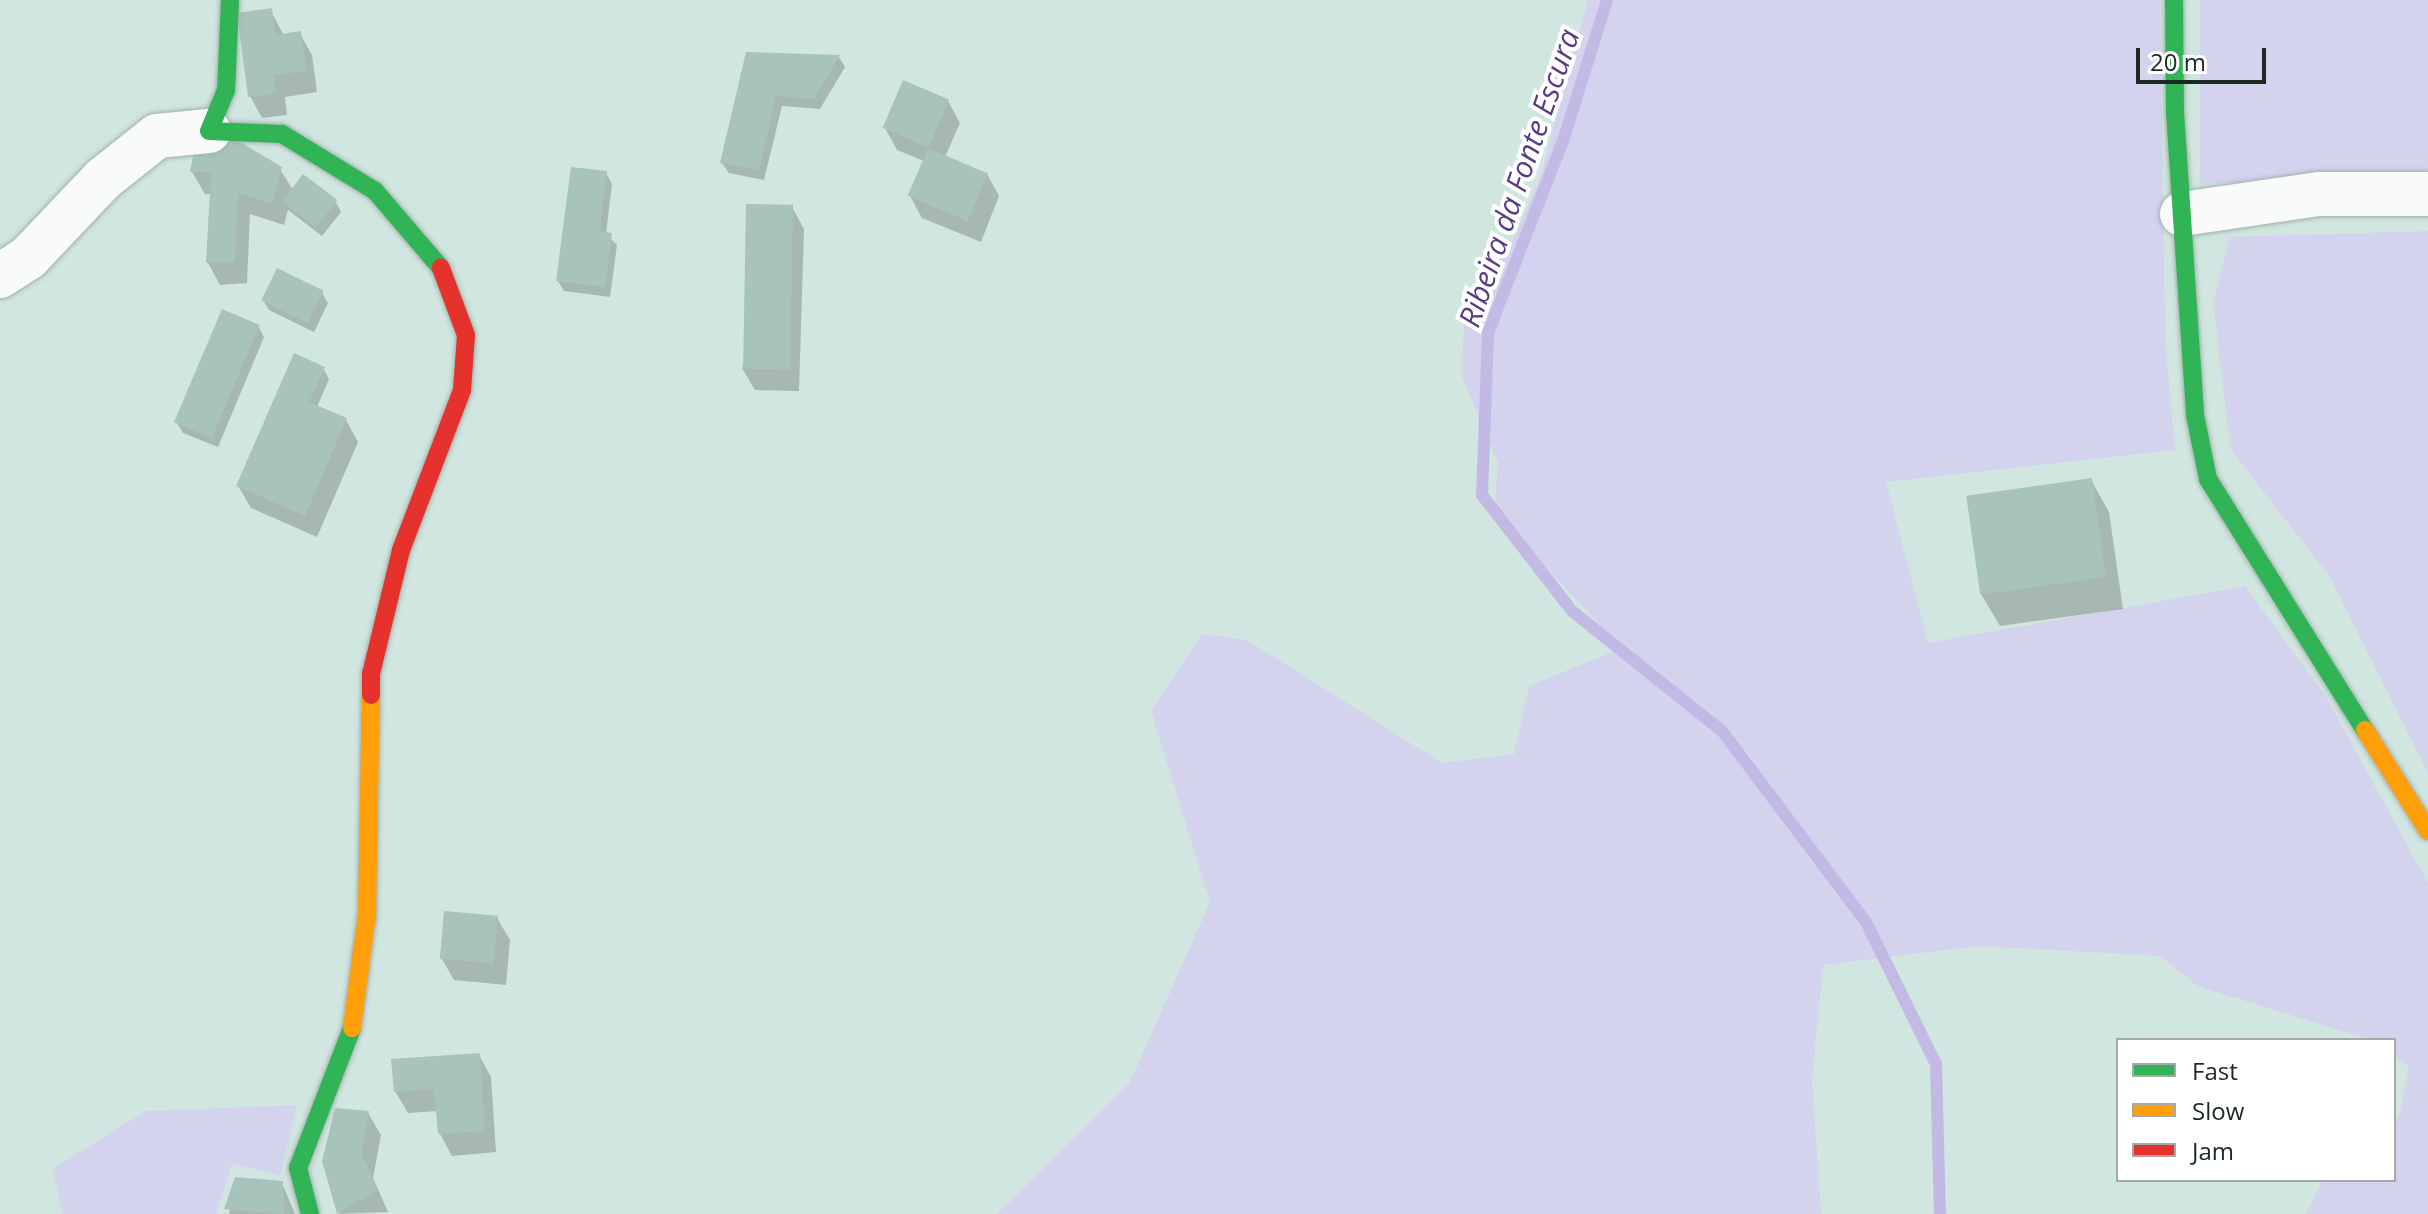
<!DOCTYPE html>
<html>
<head>
<meta charset="utf-8">
<style>
	body { margin:0 }
	#map { position:relative; width:2428px; height:1214px; overflow:hidden; background:#d1e6e0; font-family:"Open Sans",sans-serif }
	div>[style] { position:absolute }
	[style*='--x'] { left:calc(var(--x)*1px); top:calc(var(--y)*1px); width:calc(var(--w)*1px); rotate:calc(var(--a)*1deg) }
	.green>* { inset:0; background:#d3d3ee; transform-origin:0 0 }
	.shadow>* { inset:0; background:#0003 }
	.stream>* { height:12px; margin:-6px; padding:0 6px; transform-origin:6px; border-radius:6px; background:#c2bae5 }
	.building>* { inset:0; background:#a8c3bc; transform-origin:0 0 }
	.roads { filter:drop-shadow(0 0 2px #a2b2ad) drop-shadow(0 0 2px #a2b2ad) }
	.street>* { height:44px; margin:-22px; padding:0 22px; transform-origin:22px; border-radius:22px; background:#f8fbfa }
	.fast>* { height:18px; margin:-9px; padding:0 9px; transform-origin:9px; border-radius:9px; background:#30b455 }
	.slow>* { height:18px; margin:-9px; padding:0 9px; transform-origin:9px; border-radius:9px; background:#ff9f0a }
	.jam>* { height:18px; margin:-9px; padding:0 9px; transform-origin:9px; border-radius:9px; background:#e5322d }
	span { translate:-50% -50%; white-space:nowrap; text-align:center; line-height:1.15; -webkit-text-stroke:8px #fff; paint-order:stroke }
	.water-label { font-size:30px; color:#593b86; font-style:italic }
	.legend { position:absolute; left:2116px; top:1038px; width:280px; height:144px; box-sizing:border-box; background:#fff; border:2px solid #a4a9a8; margin:0; padding:10px 14px; list-style:none; font-size:24px; color:#1b2925 }
	.legend li { display:flex; align-items:center; gap:16px; height:40px }
	.legend b { width:40px; border:2px solid #a4a9a8 }
	.scale { position:absolute; left:2136px; top:48px; width:130px; height:36px; box-sizing:border-box; border:4px solid #1b2925; border-top:0; padding-left:10px; font-size:24px; line-height:28px; white-space:nowrap; color:#1b2925; -webkit-text-stroke:6px #fff; paint-order:stroke }
</style>
</head>
<body>
<div id="map">
	<div class="green">
		<div style="clip-path:polygon(1588px 0,2160px 0,2165px 341px,2175px 450px,1886px 482px,1928px 643px,2245px 586px,2326px 697px,2428px 883px,2428px 1214px,2306px 1214px,2323px 1180px,2394px 1180px,2394px 1119px,2400px 1114px,2409px 1067px,2394px 1056px,2394px 1040px,2371px 1040px,2197px 986px,2161px 956px,1978px 946px,1823px 965px,1812px 1080px,1821px 1214px,997px 1214px,1130px 1082px,1210px 902px,1151px 711px,1202px 634px,1247px 640px,1442px 763px,1514px 754px,1529px 686px,1622px 648px,1494px 513px,1498px 463px,1461px 374px,1466px 299px,1509px 249px,1540px 178px)"></div>
		<div style="left:2200px;top:0;width:228px;height:183px"></div>
		<div style="clip-path:polygon(2428px 231px,2428px 773px,2330px 577px,2231px 450px,2213px 303px,2230px 237px)"></div>
		<div style="clip-path:polygon(297px 1105px,280px 1176px,232px 1163px,216px 1214px,63px 1214px,52px 1169px,146px 1111px)"></div>
	</div>
	<div class="shadow">
		<div style="clip-path:polygon(271px 11px,284px 36px,300px 34px,312px 55px,317px 92px,285px 97px,287px 115px,262px 118px,250px 96px)"></div>
		<div style="clip-path:polygon(747px 54px,839px 57px,845px 67px,820px 109px,782px 106px,764px 180px,729px 173px,722px 163px)"></div>
		<div style="clip-path:polygon(948px 101px,960px 123px,945px 157px,987px 174px,999px 196px,981px 242px,922px 218px,910px 196px,924px 161px,897px 150px,885px 128px)"></div>
		<div style="clip-path:polygon(280px 169px,293px 190px,335px 201px,341px 212px,322px 236px,288px 210px,284px 225px,250px 214px,247px 283px,220px 285px,208px 263px,212px 194px,205px 194px,192px 172px)"></div>
		<div style="clip-path:polygon(606px 173px,612px 184px,606px 234px,617px 245px,610px 297px,564px 291px,558px 281px)"></div>
		<div style="clip-path:polygon(792px 207px,804px 229px,799px 391px,755px 390px,742px 368px)"></div>
		<div style="clip-path:polygon(322px 293px,328px 303px,314px 332px,269px 310px,263px 300px)"></div>
		<div style="clip-path:polygon(258px 326px,264px 337px,218px 447px,183px 433px,177px 423px)"></div>
		<div style="clip-path:polygon(323px 368px,329px 379px,317px 407px,346px 420px,358px 442px,317px 537px,251px 508px,238px 486px)"></div>
		<div style="clip-path:polygon(2091px 480px,2109px 512px,2123px 609px,2000px 626px,1981px 594px)"></div>
		<div style="clip-path:polygon(497px 918px,510px 940px,506px 985px,454px 980px,442px 959px)"></div>
		<div style="clip-path:polygon(479px 1055px,491px 1077px,496px 1152px,452px 1156px,440px 1134px,438px 1111px,408px 1113px,395px 1091px)"></div>
		<div style="clip-path:polygon(368px 1113px,381px 1135px,373px 1178px,388px 1212px,339px 1214px)"></div>
		<div style="clip-path:polygon(236px 1179px,282px 1183px,295px 1214px,229px 1214px)"></div>
	</div>
	<div class="stream">
		<div style="--x:1607;--y:0;--w:145;--a:107.3"></div>
		<div style="--x:1564;--y:138;--w:209;--a:111.3"></div>
		<div style="--x:1488;--y:333;--w:162;--a:92.1"></div>
		<div style="--x:1482;--y:495;--w:147;--a:52.2"></div>
		<div style="--x:1572;--y:611;--w:192;--a:38.7"></div>
		<div style="--x:1722;--y:731;--w:239;--a:53"></div>
		<div style="--x:1866;--y:922;--w:158;--a:63.8"></div>
		<div style="--x:1936;--y:1064;--w:150;--a:88.5"></div>
	</div>
	<div class="building">
		<div style="clip-path:polygon(272px 8px,275px 35px,301px 31px,306px 71px,274px 75px,276px 93px,248px 97px,237px 13px)"></div>
		<div style="clip-path:polygon(746px 52px,840px 55px,814px 99px,776px 96px,759px 170px,720px 163px)"></div>
		<div style="left:903px;top:80px;width:50px;height:52px;rotate:23deg"></div>
		<div style="clip-path:polygon(196px 140px,237px 140px,282px 167px,272px 204px,238px 193px,235px 262px,206px 263px,211px 172px,190px 172px)"></div>
		<div style="left:928px;top:148px;width:65px;height:52px;rotate:23deg"></div>
		<div style="clip-path:polygon(571px 167px,607px 171px,600px 231px,612px 233px,605px 287px,556px 281px)"></div>
		<div style="left:303px;top:174px;width:43px;height:35px;rotate:37deg"></div>
		<div style="left:746px;top:204px;width:47px;height:165px;rotate:1deg"></div>
		<div style="left:277px;top:268px;width:52px;height:36px;rotate:26deg"></div>
		<div style="left:222px;top:309px;width:41px;height:123px;rotate:23deg"></div>
		<div style="clip-path:polygon(294px 353px,325px 367px,309px 402px,347px 418px,305px 516px,236px 486px)"></div>
		<div style="left:2092px;top:478px;width:100px;height:127px;rotate:82deg"></div>
		<div style="left:444px;top:911px;width:54px;height:48px;rotate:5deg"></div>
		<div style="clip-path:polygon(480px 1053px,485px 1131px,438px 1134px,434px 1089px,394px 1092px,391px 1059px)"></div>
		<div style="clip-path:polygon(335px 1108px,369px 1111px,362px 1154px,377px 1190px,337px 1214px,322px 1161px)"></div>
		<div style="clip-path:polygon(235px 1177px,283px 1181px,284px 1214px,224px 1209px)"></div>
	</div>
	<div class="roads">
		<div class="street">
			<div style="--x:2182;--y:214;--w:138;--a:-8.3"></div>
			<div style="--x:2319;--y:194;--w:109;--a:0"></div>
			<div style="--x:0;--y:276;--w:33;--a:-33"></div>
			<div style="--x:28;--y:258;--w:109;--a:-46.5"></div>
			<div style="--x:103;--y:179;--w:69;--a:-38.5"></div>
			<div style="--x:157;--y:136;--w:52;--a:-5.5"></div>
		</div>
		<div class="fast">
			<div style="--x:230;--y:0;--w:90;--a:92.5"></div>
			<div style="--x:226;--y:90;--w:44;--a:112.5"></div>
			<div style="--x:209;--y:131;--w:73;--a:2.4"></div>
			<div style="--x:282;--y:134;--w:109;--a:31.5"></div>
			<div style="--x:375;--y:191;--w:101;--a:49.4"></div>
			<div style="--x:2174;--y:0;--w:112;--a:89.5"></div>
			<div style="--x:2175;--y:112;--w:304;--a:86.2"></div>
			<div style="--x:2195;--y:415;--w:65;--a:78.5"></div>
			<div style="--x:2208;--y:479;--w:296;--a:58"></div>
			<div style="--x:310;--y:1214;--w:48;--a:-104.6"></div>
			<div style="--x:298;--y:1168;--w:150;--a:-68.9"></div>
		</div>
		<div class="slow">
			<div style="--x:2365;--y:730;--w:119;--a:58"></div>
			<div style="--x:352;--y:1028;--w:115;--a:-82.5"></div>
			<div style="--x:367;--y:914;--w:219;--a:-89"></div>
		</div>
		<div class="jam">
			<div style="--x:371;--y:695;--w:21;--a:-90"></div>
			<div style="--x:371;--y:674;--w:128;--a:-76.4"></div>
			<div style="--x:401;--y:550;--w:171;--a:-69.1"></div>
			<div style="--x:462;--y:390;--w:55;--a:-85.8"></div>
			<div style="--x:466;--y:335;--w:72;--a:-110.5"></div>
		</div>
	</div>
	<div class="water-label">
		<span style="left:1519px;top:178px;rotate:-71deg">Ribeira da Fonte Escura</span>
	</div>
	<ul class="legend">
	<li><b style="height:10px;background:#30b455"></b>Fast</li>
	<li><b style="height:10px;background:#ff9f0a"></b>Slow</li>
	<li><b style="height:10px;background:#e5322d"></b>Jam</li>
	</ul>
	<div class="scale">20 m</div>
</div>
</body>
</html>
